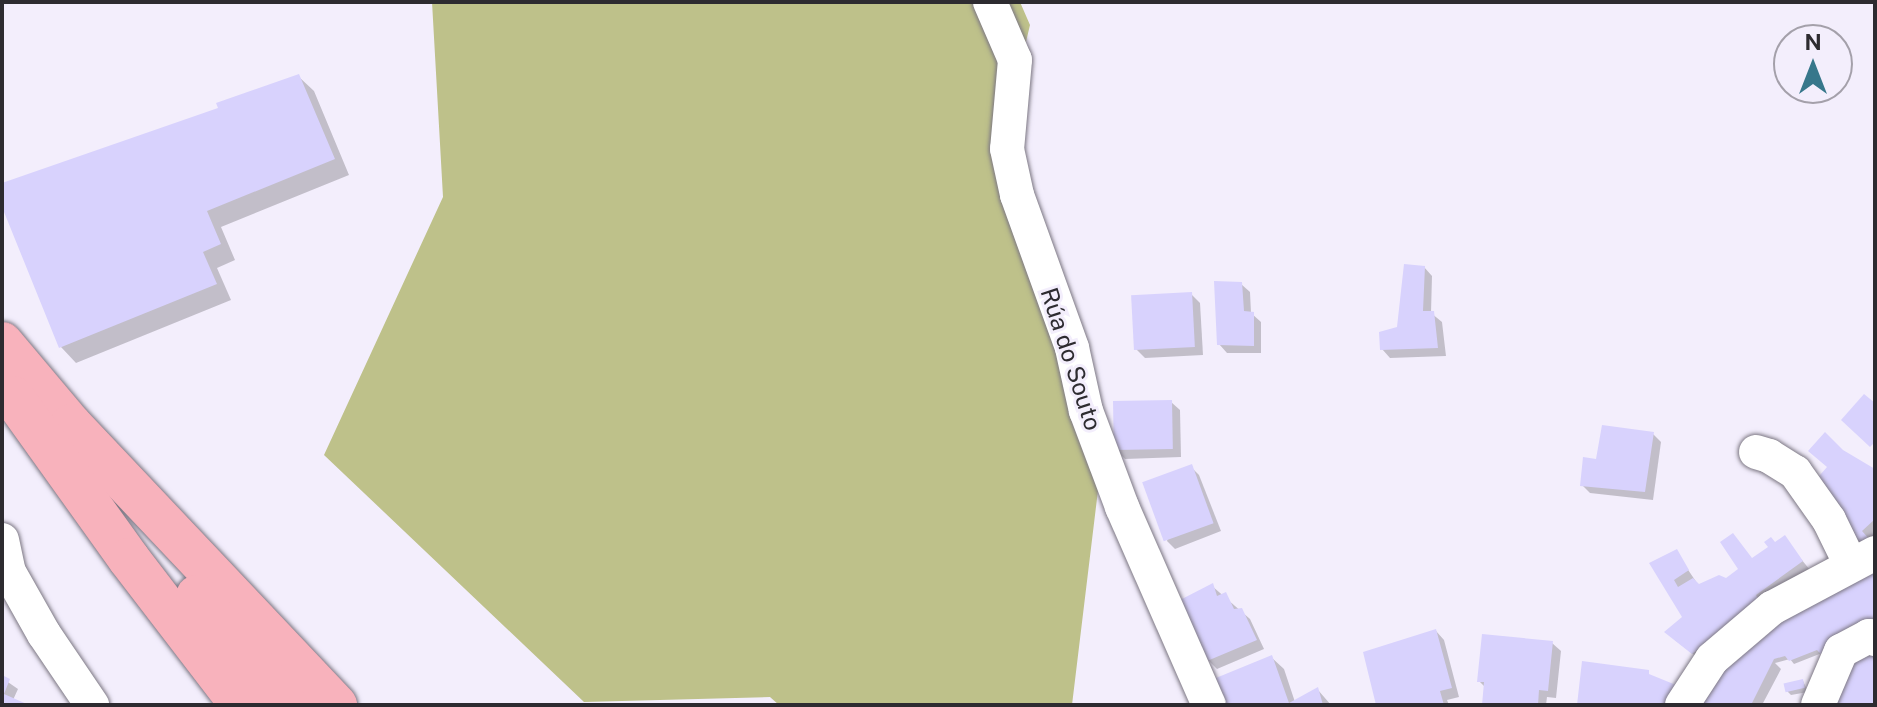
<!DOCTYPE html>
<html>
<head>
<meta charset="utf-8">
<style>
	body { margin:0 }
	#map { position:relative; width:1877px; height:707px; overflow:hidden; background:#f3eefc; font-family:"Public Sans",sans-serif }
	div>[style] { position:absolute }
	[style*='--x'] { left:calc(var(--x)*1px); top:calc(var(--y)*1px); width:calc(var(--w)*1px); rotate:calc(var(--a)*1deg) }
	.forest>* { inset:0; background:#bec18a }
	.shadow>* { inset:0; background:#0003 }
	.building>* { inset:0; background:#d8d2fd; transform-origin:0 0 }
	.roads { filter:drop-shadow(0 0 2px #7c7783) drop-shadow(0 0 2px #7c7783) }
	.minor>* { height:34px; margin:-17px; padding:0 17px; transform-origin:17px; border-radius:17px; background:#fff }
	.major>* { height:42px; margin:-21px; padding:0 21px; transform-origin:21px; border-radius:21px; background:#f8b2bc }
	span { translate:-50% -50%; white-space:nowrap; text-align:center; line-height:1.15; -webkit-text-stroke:6px #f3eefc; paint-order:stroke }
	.street-label { font-size:24px; color:#2d2b30 }
	.frame { position:absolute; inset:0; border:4px solid #2d2b30; pointer-events:none }
	.north { position:absolute; left:1773px; top:24px; width:80px; height:80px; box-sizing:border-box; background:#f3eefc; border:2px solid #a4a0aa; border-radius:50%; rotate:0deg; font-size:22px; font-weight:700; line-height:32px; text-align:center; color:#2d2b30 }
	.north::after { content:''; display:block; margin:auto; width:28px; height:36px; background:#37778b; clip-path:polygon(50% 0,100% 100%,50% 72%,0 100%) }
</style>
</head>
<body>
<div id="map">
	<div class="forest">
		<div style="clip-path:polygon(432px 2px,1020px 2px,1030px 25px,996px 167px,1099px 482px,1072px 705px,779px 705px,770px 697px,584px 702px,324px 455px,443px 197px)"></div>
	</div>
	<div class="shadow">
		<div style="clip-path:polygon(298px 76px,314px 91px,349px 175px,221px 227px,235px 260px,217px 268px,231px 300px,76px 363px,61px 347px,2px 202px,2px 186px,221px 109px)"></div>
		<div style="clip-path:polygon(1424px 267px,1432px 276px,1431px 313px,1442px 322px,1446px 356px,1390px 358px,1382px 349px,1398px 328px)"></div>
		<div style="clip-path:polygon(1241px 284px,1250px 292px,1251px 313px,1261px 322px,1261px 353px,1227px 353px,1219px 344px)"></div>
		<div style="clip-path:polygon(1191px 294px,1200px 303px,1203px 355px,1145px 358px,1136px 349px)"></div>
		<div style="clip-path:polygon(1171px 402px,1180px 410px,1181px 457px,1125px 459px,1116px 450px)"></div>
		<div style="clip-path:polygon(1653px 434px,1661px 442px,1653px 500px,1590px 493px,1582px 485px,1598px 461px)"></div>
		<div style="clip-path:polygon(1842px 452px,1875px 471px,1875px 534px,1869px 540px,1844px 512px)"></div>
		<div style="clip-path:polygon(1191px 467px,1199px 475px,1221px 531px,1175px 549px,1167px 541px)"></div>
		<div style="clip-path:polygon(1784px 538px,1810px 570px,1702px 661px,1675px 640px,1685px 618px,1652px 564px,1676px 552px,1699px 586px,1726px 580px)"></div>
		<div style="clip-path:polygon(1875px 567px,1875px 705px,1822px 653px,1794px 664px,1790px 659px,1775px 663px,1781px 669px,1762px 705px,1694px 705px)"></div>
		<div style="clip-path:polygon(1212px 586px,1250px 619px,1264px 649px,1217px 669px,1208px 660px)"></div>
		<div style="clip-path:polygon(1436px 631px,1444px 640px,1459px 697px,1447px 700px,1449px 705px,1378px 705px)"></div>
		<div style="clip-path:polygon(1552px 643px,1561px 651px,1556px 698px,1547px 697px,1546px 705px,1485px 705px,1486px 688px,1479px 681px)"></div>
		<div style="clip-path:polygon(1271px 657px,1284px 669px,1295px 702px,1318px 690px,1331px 705px,1224px 705px)"></div>
		<div style="clip-path:polygon(2px 678px,18px 689px,13px 700px,24px 705px,2px 705px)"></div>
		<div style="clip-path:polygon(1803px 681px,1808px 692px,1791px 695px,1787px 691px)"></div>
	</div>
	<div class="building">
		<div style="clip-path:polygon(299px 74px,335px 159px,207px 211px,221px 244px,203px 252px,217px 284px,59px 348px,2px 207px,2px 183px,218px 108px,216px 103px)"></div>
		<div style="clip-path:polygon(1404px 264px,1425px 266px,1423px 311px,1434px 311px,1438px 348px,1380px 350px,1379px 332px,1397px 327px)"></div>
		<div style="clip-path:polygon(1214px 281px,1242px 282px,1244px 311px,1254px 312px,1254px 346px,1217px 345px)"></div>
		<div style="left:1192px;top:292px;width:55px;height:61px;rotate:87deg"></div>
		<div style="clip-path:polygon(1864px 394px,1875px 403px,1875px 442px,1870px 447px,1841px 420px)"></div>
		<div style="left:1172px;top:400px;width:49px;height:59px;rotate:89deg"></div>
		<div style="clip-path:polygon(1602px 425px,1654px 432px,1645px 492px,1580px 486px,1583px 457px,1596px 459px)"></div>
		<div style="clip-path:polygon(1825px 432px,1843px 450px,1875px 469px,1875px 519px,1862px 531px,1871px 541px,1853px 552px,1814px 482px,1827px 467px,1808px 451px)"></div>
		<div style="left:1192px;top:464px;width:63px;height:53px;rotate:70deg"></div>
		<div style="clip-path:polygon(1733px 533px,1752px 558px,1768px 547px,1764px 542px,1771px 537px,1775px 542px,1785px 535px,1803px 561px,1756px 595px,1759px 601px,1692px 654px,1664px 632px,1682px 617px,1649px 563px,1677px 549px,1689px 570px,1674px 580px,1678px 587px,1693px 578px,1699px 584px,1719px 575px,1726px 578px,1738px 569px,1720px 542px)"></div>
		<div style="clip-path:polygon(1875px 565px,1875px 618px,1830px 664px,1817px 650px,1789px 661px,1785px 656px,1774px 659px,1751px 705px,1692px 705px,1746px 636px)"></div>
		<div style="clip-path:polygon(1213px 583px,1217px 596px,1226px 592px,1234px 609px,1242px 608px,1257px 640px,1207px 661px,1180px 600px)"></div>
		<div style="clip-path:polygon(1436px 629px,1452px 688px,1440px 691px,1444px 705px,1376px 705px,1363px 652px)"></div>
		<div style="clip-path:polygon(1482px 634px,1553px 641px,1548px 691px,1539px 690px,1538px 705px,1482px 705px,1484px 682px,1477px 682px)"></div>
		<div style="clip-path:polygon(1875px 648px,1875px 705px,1826px 705px,1846px 666px)"></div>
		<div style="clip-path:polygon(1272px 655px,1289px 703px,1318px 687px,1323px 705px,1222px 705px,1211px 680px)"></div>
		<div style="clip-path:polygon(1582px 661px,1649px 670px,1649px 674px,1676px 685px,1668px 705px,1577px 705px)"></div>
		<div style="clip-path:polygon(2px 675px,10px 679px,4px 694px,29px 705px,2px 705px)"></div>
		<div style="left:1803px;top:679px;width:9px;height:20px;rotate:77deg"></div>
	</div>
	<div class="roads">
		<div class="minor">
			<div style="--x:990;--y:2;--w:63;--a:66.7"></div>
			<div style="--x:1015;--y:60;--w:89;--a:95.1"></div>
			<div style="--x:1007;--y:149;--w:47;--a:77.7"></div>
			<div style="--x:1017;--y:195;--w:163;--a:70.2"></div>
			<div style="--x:1072;--y:348;--w:65;--a:77.5"></div>
			<div style="--x:1086;--y:411;--w:103;--a:69.4"></div>
			<div style="--x:1122;--y:507;--w:216;--a:66.3"></div>
			<div style="--x:1756;--y:452;--w:14;--a:17"></div>
			<div style="--x:1769;--y:456;--w:31;--a:32"></div>
			<div style="--x:1795;--y:472;--w:59;--a:54.7"></div>
			<div style="--x:1829;--y:520;--w:48;--a:64"></div>
			<div style="--x:2;--y:540;--w:33;--a:78"></div>
			<div style="--x:9;--y:572;--w:71;--a:60.6"></div>
			<div style="--x:44;--y:634;--w:86;--a:55.9"></div>
			<div style="--x:1682;--y:705;--w:55;--a:-56.9"></div>
			<div style="--x:1712;--y:659;--w:79;--a:-40.4"></div>
			<div style="--x:1772;--y:608;--w:117;--a:-28.1"></div>
			<div style="--x:1818;--y:705;--w:59;--a:-66.9"></div>
			<div style="--x:1841;--y:651;--w:32;--a:-28"></div>
			<div style="--x:1869;--y:636;--w:7;--a:27"></div>
		</div>
		<div class="major">
			<div style="--x:2;--y:343;--w:107;--a:49.9"></div>
			<div style="--x:71;--y:425;--w:386;--a:46.6"></div>
			<div style="--x:13;--y:397;--w:199;--a:54.4"></div>
			<div style="--x:129;--y:559;--w:184;--a:52.5"></div>
			<div style="--x:197;--y:596;--w:141;--a:50.5"></div>
		</div>
	</div>
	<div class="street-label">
		<span style="left:1071px;top:359px;rotate:72deg">Rúa do Souto</span>
	</div>
	<div class="frame"></div>
	<div class="north">N</div>
</div>
</body>
</html>
